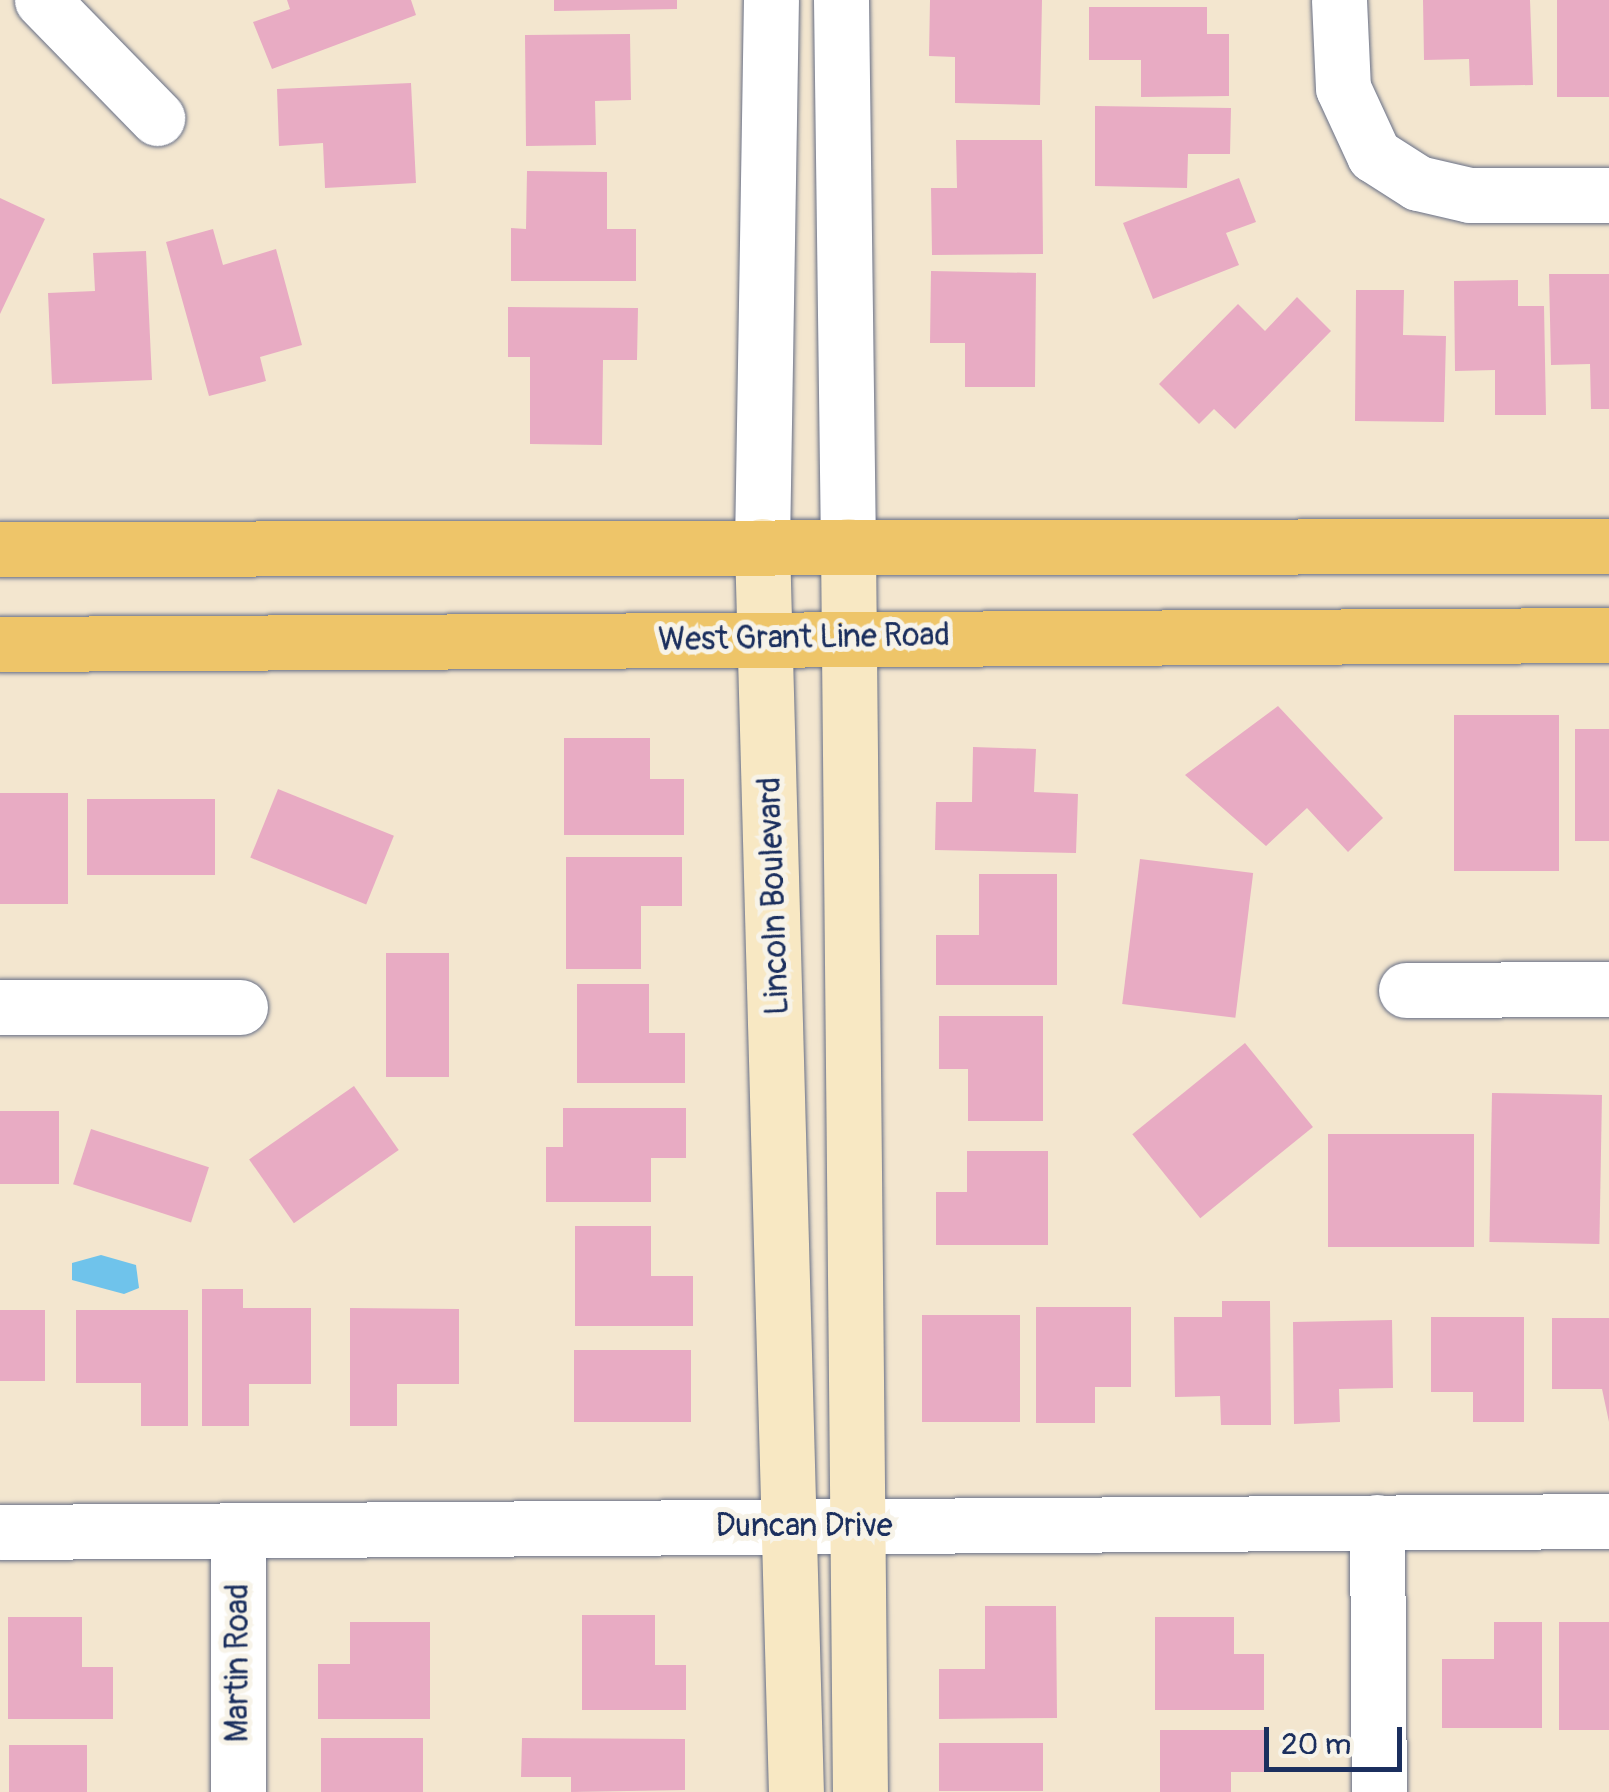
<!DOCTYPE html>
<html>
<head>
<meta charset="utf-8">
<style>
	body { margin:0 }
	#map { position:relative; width:1609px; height:1792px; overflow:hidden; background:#f3e6cf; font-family:Pangolin,sans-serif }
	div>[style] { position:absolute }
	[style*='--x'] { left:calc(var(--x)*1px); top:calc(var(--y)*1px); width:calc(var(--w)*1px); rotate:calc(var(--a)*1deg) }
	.water>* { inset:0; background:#6fc3eb }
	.building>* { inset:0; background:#e8abc3; transform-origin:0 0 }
	.roads { filter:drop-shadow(0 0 2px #676f86) drop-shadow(0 0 2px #676f86) }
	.street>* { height:55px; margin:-27.5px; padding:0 27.5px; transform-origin:27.5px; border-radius:27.5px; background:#fff }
	.secondary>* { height:55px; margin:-27.5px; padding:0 27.5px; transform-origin:27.5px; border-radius:27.5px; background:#f8e8c3 }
	.primary>* { height:55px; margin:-27.5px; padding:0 27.5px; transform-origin:27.5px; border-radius:27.5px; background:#eec569 }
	span { translate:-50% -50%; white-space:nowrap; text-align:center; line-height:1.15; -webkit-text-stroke:10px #f7f3e8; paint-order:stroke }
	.street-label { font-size:32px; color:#1b2f5e }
	.scale { position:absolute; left:1264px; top:1727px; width:138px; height:45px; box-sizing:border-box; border:5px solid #1b2f5e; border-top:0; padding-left:12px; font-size:30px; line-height:35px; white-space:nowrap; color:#1b2f5e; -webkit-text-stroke:8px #f7f3e8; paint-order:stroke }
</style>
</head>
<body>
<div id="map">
	<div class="water">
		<div style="clip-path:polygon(101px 1255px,136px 1265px,139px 1288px,124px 1294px,72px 1280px,72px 1263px)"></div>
	</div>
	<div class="building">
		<div style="clip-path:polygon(287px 0,411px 0,416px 15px,272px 69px,253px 22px,290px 9px)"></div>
		<div style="clip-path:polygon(554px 0,677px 0,677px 9px,554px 11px)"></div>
		<div style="clip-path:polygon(930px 0,1042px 0,1040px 105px,955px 103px,955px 57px,929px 56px)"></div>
		<div style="clip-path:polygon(1423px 0,1530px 0,1533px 85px,1470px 86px,1469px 59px,1424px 60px)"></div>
		<div style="left:1557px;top:0;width:52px;height:97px"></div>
		<div style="clip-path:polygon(1089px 7px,1207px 7px,1207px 34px,1229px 34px,1229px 96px,1141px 97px,1141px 60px,1089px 60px)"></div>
		<div style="clip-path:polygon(630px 34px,631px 100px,595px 101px,596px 145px,526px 146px,525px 35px)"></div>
		<div style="clip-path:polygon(411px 83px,416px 183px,325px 188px,323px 143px,279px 146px,277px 89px)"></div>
		<div style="clip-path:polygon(1095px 106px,1231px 108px,1230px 154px,1188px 154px,1187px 188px,1095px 186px)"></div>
		<div style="clip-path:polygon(956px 140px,1042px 140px,1043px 254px,932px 255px,931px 188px,957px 188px)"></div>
		<div style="clip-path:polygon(527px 171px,607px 172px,607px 229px,636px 229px,636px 281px,511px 281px,511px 228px,526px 229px)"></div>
		<div style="clip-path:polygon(1239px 178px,1256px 222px,1226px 233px,1239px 265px,1153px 299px,1123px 223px)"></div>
		<div style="clip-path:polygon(0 198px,45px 219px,0 314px)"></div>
		<div style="clip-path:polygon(213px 229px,223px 265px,276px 249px,302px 345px,260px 357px,266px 381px,209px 396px,166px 242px)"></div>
		<div style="clip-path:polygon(146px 251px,152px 380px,52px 384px,48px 293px,95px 291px,93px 253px)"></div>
		<div style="clip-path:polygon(931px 271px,1036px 273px,1035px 387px,965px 387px,965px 343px,930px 343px)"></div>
		<div style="clip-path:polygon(1549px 274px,1609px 274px,1609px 409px,1591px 409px,1590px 364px,1551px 365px)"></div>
		<div style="clip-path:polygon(1518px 280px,1518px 306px,1544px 306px,1546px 415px,1495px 415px,1495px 370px,1455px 371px,1454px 281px)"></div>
		<div style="clip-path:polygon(1356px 290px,1404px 290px,1403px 335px,1446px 336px,1444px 422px,1355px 421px)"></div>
		<div style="clip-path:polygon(1297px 297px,1331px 331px,1235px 429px,1214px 409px,1199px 424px,1159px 384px,1238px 304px,1265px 331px)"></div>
		<div style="clip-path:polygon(508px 307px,638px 308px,637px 360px,603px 360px,602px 445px,530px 444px,530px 357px,508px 357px)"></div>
		<div style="clip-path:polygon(1278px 706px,1383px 818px,1348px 852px,1307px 808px,1266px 846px,1185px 775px)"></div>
		<div style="left:1454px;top:715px;width:105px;height:156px"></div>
		<div style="left:1609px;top:729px;width:112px;height:34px;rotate:90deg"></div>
		<div style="clip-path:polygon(564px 738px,650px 738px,650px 779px,684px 779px,684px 835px,564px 835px)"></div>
		<div style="clip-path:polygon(973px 747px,1036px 749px,1034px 792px,1078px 794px,1076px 853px,935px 850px,936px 802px,972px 802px)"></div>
		<div style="left:278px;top:789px;width:125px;height:74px;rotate:22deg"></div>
		<div style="left:0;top:793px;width:68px;height:111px"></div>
		<div style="left:87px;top:799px;width:128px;height:76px"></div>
		<div style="clip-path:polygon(566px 857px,682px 857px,682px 906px,641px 906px,641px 969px,566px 969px)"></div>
		<div style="left:1140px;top:859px;width:114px;height:146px;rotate:7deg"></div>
		<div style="clip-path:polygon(979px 874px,1057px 874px,1057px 985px,936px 985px,936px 935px,979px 935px)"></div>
		<div style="left:386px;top:953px;width:63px;height:124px"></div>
		<div style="clip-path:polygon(577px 984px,649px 984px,649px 1033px,685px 1033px,685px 1083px,577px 1083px)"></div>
		<div style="clip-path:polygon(939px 1016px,1043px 1016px,1043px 1121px,968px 1121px,968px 1069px,939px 1069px)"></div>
		<div style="left:1245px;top:1043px;width:108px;height:145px;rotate:51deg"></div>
		<div style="left:354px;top:1086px;width:78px;height:128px;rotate:55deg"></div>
		<div style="left:1492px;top:1093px;width:110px;height:149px;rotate:1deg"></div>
		<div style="clip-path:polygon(563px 1108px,686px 1108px,686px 1158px,651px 1158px,651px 1202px,546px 1202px,546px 1147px,563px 1147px)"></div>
		<div style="left:0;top:1111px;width:59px;height:73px"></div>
		<div style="left:91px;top:1129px;width:124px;height:58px;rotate:18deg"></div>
		<div style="left:1328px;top:1134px;width:146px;height:113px"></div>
		<div style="clip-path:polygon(967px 1151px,1048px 1151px,1048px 1245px,936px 1245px,936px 1192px,967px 1192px)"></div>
		<div style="clip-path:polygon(575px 1226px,651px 1226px,651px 1276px,693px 1276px,693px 1326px,575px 1326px)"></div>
		<div style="clip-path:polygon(202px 1289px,243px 1289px,243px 1308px,311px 1308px,311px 1384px,249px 1384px,249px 1426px,202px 1426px)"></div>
		<div style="clip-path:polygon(1222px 1301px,1270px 1301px,1271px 1425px,1221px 1425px,1220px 1396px,1175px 1397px,1174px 1317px,1222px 1317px)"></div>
		<div style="clip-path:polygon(1036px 1307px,1131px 1307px,1131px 1387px,1095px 1387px,1095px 1423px,1036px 1423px)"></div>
		<div style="clip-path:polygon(350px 1308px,459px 1309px,459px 1384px,397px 1384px,397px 1426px,350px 1426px)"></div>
		<div style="left:0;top:1310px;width:45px;height:71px"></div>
		<div style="clip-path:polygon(76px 1310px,188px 1310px,188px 1426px,141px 1426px,141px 1383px,76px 1383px)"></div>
		<div style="left:922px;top:1315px;width:98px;height:107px"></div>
		<div style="clip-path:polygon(1431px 1317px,1524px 1317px,1524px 1422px,1473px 1422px,1473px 1392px,1431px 1392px)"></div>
		<div style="clip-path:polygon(1552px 1318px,1609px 1318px,1609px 1422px,1602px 1389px,1552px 1389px)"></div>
		<div style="clip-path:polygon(1392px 1320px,1393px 1388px,1339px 1389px,1340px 1422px,1294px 1424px,1293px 1322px)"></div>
		<div style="left:574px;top:1350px;width:117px;height:72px"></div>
		<div style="clip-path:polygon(985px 1606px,1056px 1606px,1057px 1718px,939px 1719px,939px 1669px,985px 1669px)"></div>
		<div style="clip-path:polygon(582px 1615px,655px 1615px,655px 1665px,686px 1665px,686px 1710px,582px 1710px)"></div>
		<div style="clip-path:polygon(8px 1617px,82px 1617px,82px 1667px,113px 1667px,113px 1719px,8px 1719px)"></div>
		<div style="clip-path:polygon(1155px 1617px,1234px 1617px,1234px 1654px,1264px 1654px,1264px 1710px,1155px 1710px)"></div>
		<div style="clip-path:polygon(350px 1622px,430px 1622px,430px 1719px,318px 1719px,318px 1664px,350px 1664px)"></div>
		<div style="clip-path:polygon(1494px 1622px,1542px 1622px,1542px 1728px,1442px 1728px,1442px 1659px,1494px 1659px)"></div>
		<div style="left:1559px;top:1622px;width:50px;height:108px"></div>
		<div style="clip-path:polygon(1160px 1730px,1264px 1730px,1264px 1772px,1231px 1772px,1231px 1792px,1160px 1792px)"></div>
		<div style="left:321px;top:1738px;width:102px;height:54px"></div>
		<div style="clip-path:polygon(522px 1738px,685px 1739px,685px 1790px,571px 1792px,571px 1777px,521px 1777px)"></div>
		<div style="left:939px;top:1743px;width:104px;height:48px"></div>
		<div style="left:9px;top:1745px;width:78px;height:47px"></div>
	</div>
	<div class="roads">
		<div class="street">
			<div style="--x:42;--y:0;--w:165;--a:45.7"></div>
			<div style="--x:841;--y:0;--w:546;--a:89.27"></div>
			<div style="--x:1339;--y:0;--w:88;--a:87.4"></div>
			<div style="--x:1343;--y:88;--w:74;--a:65.2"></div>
			<div style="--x:1374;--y:155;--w:52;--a:32.5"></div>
			<div style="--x:1418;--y:183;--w:53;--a:13"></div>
			<div style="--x:1470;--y:195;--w:139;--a:0"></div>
			<div style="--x:762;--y:546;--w:546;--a:-89.06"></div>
			<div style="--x:1406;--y:990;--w:203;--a:-0.3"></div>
			<div style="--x:0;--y:1007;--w:240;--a:0"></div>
			<div style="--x:1377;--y:1522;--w:270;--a:89.6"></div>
			<div style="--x:0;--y:1532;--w:1609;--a:-0.39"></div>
			<div style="--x:238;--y:1534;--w:258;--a:90"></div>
		</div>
		<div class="secondary">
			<div style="--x:762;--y:546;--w:1246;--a:88.44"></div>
			<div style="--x:848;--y:546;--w:1246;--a:89.45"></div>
		</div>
		<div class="primary">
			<div style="--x:0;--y:549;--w:1609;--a:-0.11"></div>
			<div style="--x:0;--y:644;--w:1609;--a:-0.32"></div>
		</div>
	</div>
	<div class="street-label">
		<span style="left:804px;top:638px;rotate:-1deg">West Grant Line Road</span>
		<span style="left:774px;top:896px;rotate:-92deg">Lincoln Boulevard</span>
		<span style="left:804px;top:1526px">Duncan Drive</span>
		<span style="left:238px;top:1663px;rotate:-90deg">Martin Road</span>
	</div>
	<div class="scale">20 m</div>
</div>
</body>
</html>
